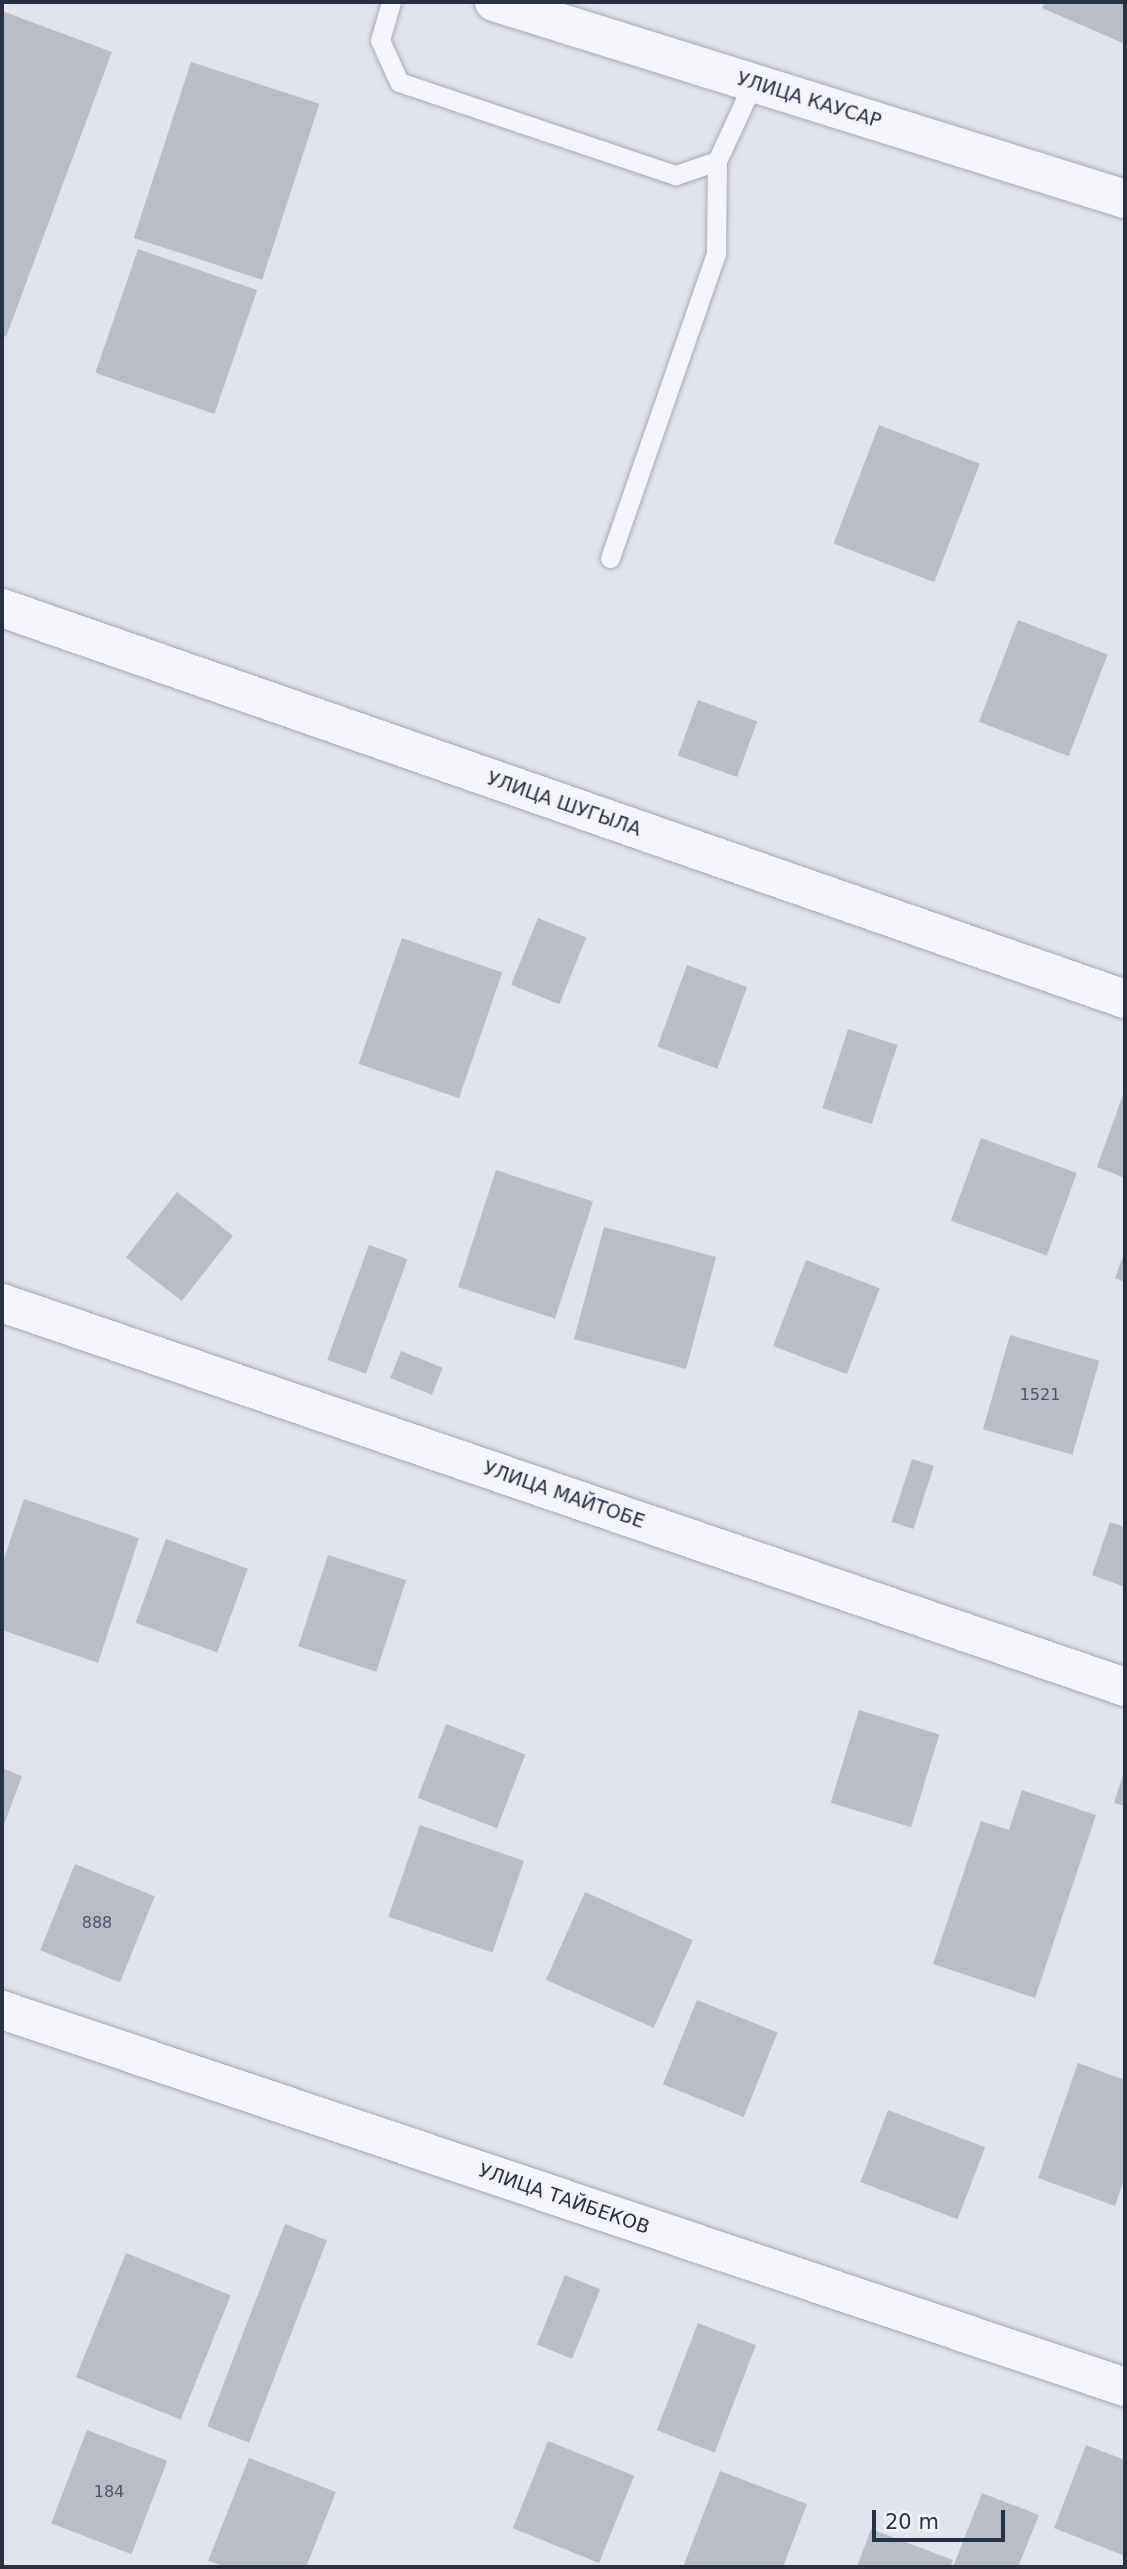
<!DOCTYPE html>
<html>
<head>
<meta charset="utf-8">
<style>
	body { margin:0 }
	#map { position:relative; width:1127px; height:2569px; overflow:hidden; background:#e1e4ea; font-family:"DejaVu Sans",sans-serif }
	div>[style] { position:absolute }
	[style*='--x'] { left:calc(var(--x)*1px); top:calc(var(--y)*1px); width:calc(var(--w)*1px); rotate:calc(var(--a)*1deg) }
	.building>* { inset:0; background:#b8bdc6; transform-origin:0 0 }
	.roads { filter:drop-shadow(0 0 2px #a6aab4) drop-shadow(0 0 2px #a6aab4) }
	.lane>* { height:19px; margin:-9.5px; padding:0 9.5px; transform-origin:9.5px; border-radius:9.5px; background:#f4f5f8 }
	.street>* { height:38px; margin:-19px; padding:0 19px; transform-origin:19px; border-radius:19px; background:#f4f5f8 }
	span { translate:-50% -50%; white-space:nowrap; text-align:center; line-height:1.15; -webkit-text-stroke:5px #f1f3f7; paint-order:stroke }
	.number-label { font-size:16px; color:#4d5362 }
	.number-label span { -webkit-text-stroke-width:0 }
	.street-label { font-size:19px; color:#293041 }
	.frame { position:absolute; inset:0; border:4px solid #293041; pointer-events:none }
	.scale { position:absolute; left:872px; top:2510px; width:133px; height:32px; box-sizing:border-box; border:4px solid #293041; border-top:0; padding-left:9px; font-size:21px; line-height:24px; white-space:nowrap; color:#293041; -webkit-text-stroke:5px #f1f3f7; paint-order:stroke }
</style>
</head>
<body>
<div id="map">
	<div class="building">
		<div style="clip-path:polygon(1045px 2px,1125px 2px,1125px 44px,1042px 8px)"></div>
		<div style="clip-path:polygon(2px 11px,112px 52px,6px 337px,2px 335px)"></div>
		<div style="left:191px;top:62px;width:135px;height:185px;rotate:18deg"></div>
		<div style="left:138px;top:249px;width:126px;height:131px;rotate:19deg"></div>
		<div style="left:879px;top:425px;width:108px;height:127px;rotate:21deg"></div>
		<div style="left:1018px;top:620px;width:96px;height:109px;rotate:21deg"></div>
		<div style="left:698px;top:700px;width:63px;height:59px;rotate:20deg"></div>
		<div style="left:538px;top:918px;width:52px;height:72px;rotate:22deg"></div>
		<div style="left:402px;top:938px;width:106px;height:133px;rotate:19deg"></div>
		<div style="left:687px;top:965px;width:64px;height:87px;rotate:20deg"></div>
		<div style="left:848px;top:1029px;width:52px;height:83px;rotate:18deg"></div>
		<div style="clip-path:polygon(1125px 1089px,1125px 1178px,1097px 1167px)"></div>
		<div style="left:981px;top:1138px;width:102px;height:88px;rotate:20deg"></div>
		<div style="left:496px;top:1170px;width:102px;height:123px;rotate:18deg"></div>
		<div style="left:177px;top:1192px;width:71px;height:83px;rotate:38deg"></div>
		<div style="left:604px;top:1227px;width:116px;height:116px;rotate:15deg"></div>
		<div style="left:369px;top:1245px;width:41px;height:122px;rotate:20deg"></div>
		<div style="clip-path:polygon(1125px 1251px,1125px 1282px,1115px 1278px)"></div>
		<div style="left:806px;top:1260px;width:79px;height:92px;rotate:21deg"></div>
		<div style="left:1010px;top:1335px;width:93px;height:98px;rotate:16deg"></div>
		<div style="left:401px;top:1351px;width:45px;height:29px;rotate:22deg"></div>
		<div style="left:912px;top:1459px;width:23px;height:66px;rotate:18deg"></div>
		<div style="clip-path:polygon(24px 1499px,139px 1538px,98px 1663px,2px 1630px,2px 1565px)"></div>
		<div style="clip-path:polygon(1110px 1522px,1125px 1527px,1125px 1587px,1092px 1575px)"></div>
		<div style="left:166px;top:1539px;width:87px;height:89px;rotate:20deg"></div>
		<div style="left:328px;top:1555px;width:82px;height:96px;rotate:18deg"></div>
		<div style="left:859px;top:1710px;width:84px;height:97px;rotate:17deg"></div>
		<div style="left:446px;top:1724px;width:85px;height:79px;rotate:21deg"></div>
		<div style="clip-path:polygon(2px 1768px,22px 1776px,2px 1830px)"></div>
		<div style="clip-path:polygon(1125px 1769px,1125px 1806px,1114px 1803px)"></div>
		<div style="clip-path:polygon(1022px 1790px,1096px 1815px,1035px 1998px,933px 1964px,981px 1821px,1009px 1830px)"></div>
		<div style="left:420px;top:1825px;width:110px;height:97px;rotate:19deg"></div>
		<div style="left:75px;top:1864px;width:86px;height:93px;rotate:22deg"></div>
		<div style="left:585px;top:1892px;width:118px;height:96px;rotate:24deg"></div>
		<div style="left:697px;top:2000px;width:87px;height:91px;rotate:22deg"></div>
		<div style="clip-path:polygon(1078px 2063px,1125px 2080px,1125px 2177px,1115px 2206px,1038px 2178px)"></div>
		<div style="left:888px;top:2110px;width:104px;height:77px;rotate:21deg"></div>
		<div style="left:285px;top:2224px;width:45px;height:217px;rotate:21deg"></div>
		<div style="left:126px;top:2253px;width:113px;height:134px;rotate:22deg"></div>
		<div style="left:565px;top:2275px;width:38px;height:75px;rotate:22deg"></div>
		<div style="left:698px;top:2323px;width:62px;height:115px;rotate:21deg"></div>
		<div style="left:87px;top:2430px;width:86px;height:100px;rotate:21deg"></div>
		<div style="left:548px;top:2441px;width:93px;height:94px;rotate:22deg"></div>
		<div style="clip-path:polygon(1086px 2445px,1125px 2460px,1125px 2556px,1054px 2528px)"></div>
		<div style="clip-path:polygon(249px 2458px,336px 2492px,306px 2567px,227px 2567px,208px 2561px)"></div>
		<div style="clip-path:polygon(720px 2471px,807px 2504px,783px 2567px,683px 2567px)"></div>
		<div style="clip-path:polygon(982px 2493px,1039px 2515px,1018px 2567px,953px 2567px)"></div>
		<div style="clip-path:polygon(871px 2529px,953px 2560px,950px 2567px,857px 2567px)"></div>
	</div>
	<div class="roads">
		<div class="lane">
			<div style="--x:391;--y:2;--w:40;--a:106"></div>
			<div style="--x:380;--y:40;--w:46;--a:65.7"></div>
			<div style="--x:399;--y:82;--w:292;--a:18.6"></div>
			<div style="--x:676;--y:175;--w:43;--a:-18.9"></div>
			<div style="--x:610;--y:558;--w:322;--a:-70.8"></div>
			<div style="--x:716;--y:254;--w:93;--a:-89.4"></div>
			<div style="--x:717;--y:161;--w:86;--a:-65.2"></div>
		</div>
		<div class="street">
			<div style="--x:494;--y:2;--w:661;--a:17.34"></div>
			<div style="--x:2;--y:608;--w:1189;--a:19.2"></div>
			<div style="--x:2;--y:1303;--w:1187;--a:18.88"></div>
			<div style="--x:2;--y:2010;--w:1185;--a:18.56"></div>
		</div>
	</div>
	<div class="number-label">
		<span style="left:1040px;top:1395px">1521</span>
		<span style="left:97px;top:1923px">888</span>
		<span style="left:109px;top:2492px">184</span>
	</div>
	<div class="street-label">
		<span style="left:809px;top:100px;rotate:17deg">УЛИЦА КАУСАР</span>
		<span style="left:564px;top:804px;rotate:19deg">УЛИЦА ШУГЫЛА</span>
		<span style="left:564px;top:1495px;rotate:19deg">УЛИЦА МАЙТОБЕ</span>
		<span style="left:564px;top:2199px;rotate:19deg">УЛИЦА ТАЙБЕКОВ</span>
	</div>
	<div class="frame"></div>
	<div class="scale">20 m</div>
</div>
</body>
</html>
